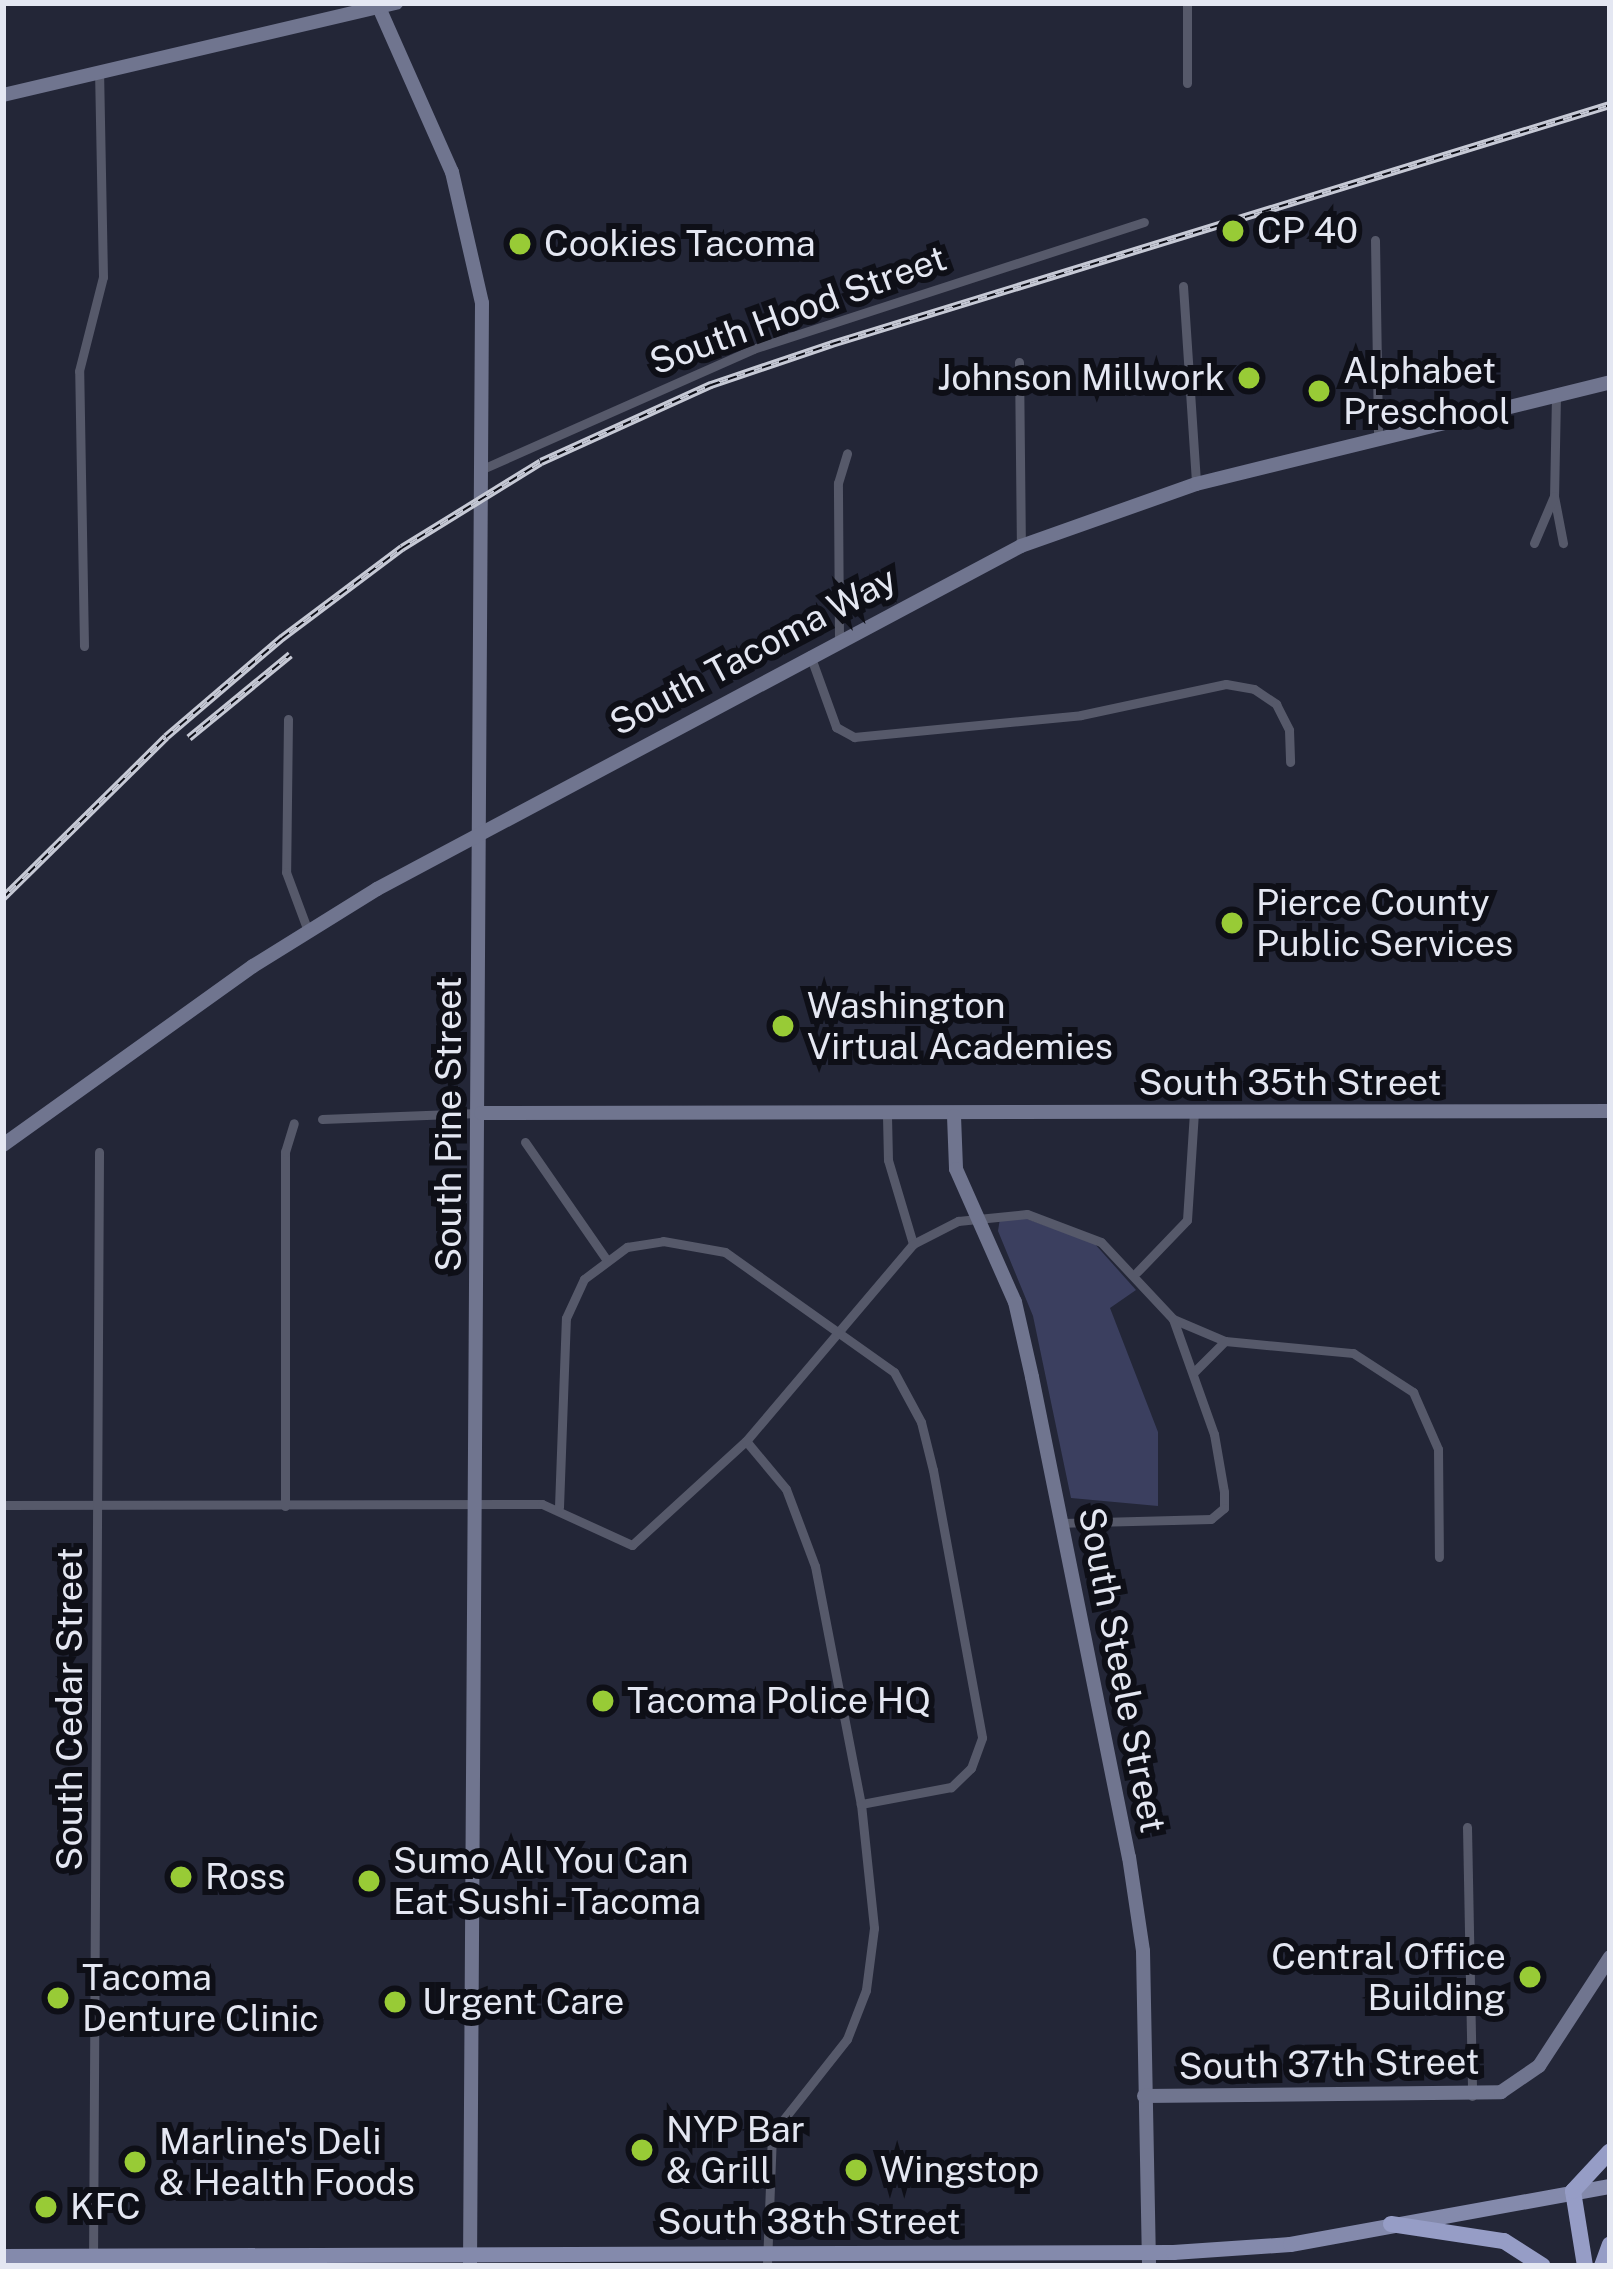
<!DOCTYPE html>
<html>
<head>
<meta charset="utf-8">
<style>
	body { margin:0 }
	#map { position:relative; width:1613px; height:2269px; overflow:hidden; background:#232637; font-family:"Public Sans",sans-serif }
	div>[style] { position:absolute }
	[style*='--x'] { left:calc(var(--x)*1px); top:calc(var(--y)*1px); width:calc(var(--w)*1px); rotate:calc(var(--a)*1deg) }
	.green>* { inset:0; background:#3b3f5f }
	.street>* { height:9px; margin:-4.5px; padding:0 4.5px; transform-origin:4.5px; border-radius:4.5px; background:#56596a }
	.secondary>* { height:14px; margin:-7px; padding:0 7px; transform-origin:7px; border-radius:7px; background:#70758f }
	.primary>* { height:15px; margin:-7.5px; padding:0 7.5px; transform-origin:7.5px; border-radius:7.5px; background:#848aac }
	.highway>* { height:16px; margin:-8px; padding:0 8px; transform-origin:8px; border-radius:8px; background:#969dc6 }
	.rail>* { height:8px; margin-top:-4px; transform-origin:0; background:repeating-linear-gradient(90deg,#0e0f17 0 9px,#c6c9d5 0 18px); box-sizing:border-box; border-block:3px solid #c6c9d5 }
	.dots>* { width:33px; height:33px; translate:-50% -50%; box-sizing:border-box; border:6px solid #0e0f17; border-radius:50% }
	span { translate:-50% -50%; white-space:nowrap; text-align:center; line-height:1.15; -webkit-text-stroke:12px #0e0f17; paint-order:stroke }
	.poi-label { font-size:36px; color:#e4e7f2 }
	.left { translate:0 -50%; text-align:left }
	.right { translate:-100% -50%; text-align:right }
	.street-label { font-size:36px; color:#e4e7f2 }
	.frame { position:absolute; inset:0; border:6px solid #e4e7f2; pointer-events:none }
</style>
</head>
<body>
<div id="map">
	<div class="green">
		<div style="clip-path:polygon(1000px 1218px,1027px 1219px,1094px 1243px,1136px 1290px,1110px 1308px,1158px 1432px,1158px 1506px,1071px 1498px,1033px 1316px,998px 1231px)"></div>
	</div>
	<div class="street">
		<div style="--x:1187;--y:83;--w:80;--a:-90"></div>
		<div style="--x:1375;--y:240;--w:198;--a:89.1"></div>
		<div style="--x:1183;--y:286;--w:198;--a:86.2"></div>
		<div style="--x:1019;--y:362;--w:184;--a:89.4"></div>
		<div style="--x:1556;--y:395;--w:101;--a:91.1"></div>
		<div style="--x:1554;--y:496;--w:48;--a:79.2"></div>
		<div style="--x:478;--y:471;--w:301;--a:-23.9"></div>
		<div style="--x:753;--y:349;--w:411;--a:-18"></div>
		<div style="--x:1534;--y:543;--w:51;--a:-66.9"></div>
		<div style="--x:839;--y:638;--w:155;--a:-90.4"></div>
		<div style="--x:838;--y:483;--w:31;--a:-73"></div>
		<div style="--x:84;--y:646;--w:275;--a:-91"></div>
		<div style="--x:79;--y:371;--w:97;--a:-75.7"></div>
		<div style="--x:103;--y:277;--w:205;--a:-91.1"></div>
		<div style="--x:810;--y:655;--w:77;--a:70.1"></div>
		<div style="--x:836;--y:727;--w:21;--a:29"></div>
		<div style="--x:854;--y:737;--w:228;--a:-5.5"></div>
		<div style="--x:1081;--y:715;--w:148;--a:-12.1"></div>
		<div style="--x:1226;--y:684;--w:28;--a:10"></div>
		<div style="--x:1254;--y:689;--w:27;--a:34"></div>
		<div style="--x:1276;--y:704;--w:29;--a:63"></div>
		<div style="--x:1289;--y:730;--w:32;--a:88"></div>
		<div style="--x:288;--y:719;--w:153;--a:90.7"></div>
		<div style="--x:286;--y:872;--w:63;--a:69.6"></div>
		<div style="--x:887;--y:1116;--w:44;--a:88.7"></div>
		<div style="--x:888;--y:1160;--w:88;--a:73.4"></div>
		<div style="--x:322;--y:1119;--w:156;--a:-2.2"></div>
		<div style="--x:525;--y:1142;--w:142;--a:55.3"></div>
		<div style="--x:1137;--y:1272;--w:72;--a:-46.1"></div>
		<div style="--x:1187;--y:1220;--w:108;--a:-86.3"></div>
		<div style="--x:1173;--y:1319;--w:56;--a:22.9"></div>
		<div style="--x:1225;--y:1341;--w:129;--a:5.4"></div>
		<div style="--x:1353;--y:1353;--w:72;--a:33"></div>
		<div style="--x:1413;--y:1392;--w:62;--a:66.3"></div>
		<div style="--x:1438;--y:1449;--w:108;--a:89.5"></div>
		<div style="--x:1194;--y:1372;--w:44;--a:-45"></div>
		<div style="--x:746;--y:1441;--w:62;--a:50.2"></div>
		<div style="--x:786;--y:1489;--w:82;--a:69.4"></div>
		<div style="--x:815;--y:1566;--w:242;--a:79.1"></div>
		<div style="--x:861;--y:1804;--w:125;--a:84"></div>
		<div style="--x:874;--y:1928;--w:63;--a:97.4"></div>
		<div style="--x:866;--y:1990;--w:53;--a:111.2"></div>
		<div style="--x:847;--y:2039;--w:121;--a:128.3"></div>
		<div style="--x:772;--y:2134;--w:132;--a:92.2"></div>
		<div style="--x:3;--y:1505;--w:539;--a:-0.11"></div>
		<div style="--x:542;--y:1504;--w:99;--a:24.5"></div>
		<div style="--x:632;--y:1545;--w:154;--a:-42.4"></div>
		<div style="--x:746;--y:1441;--w:258;--a:-49.7"></div>
		<div style="--x:913;--y:1244;--w:51;--a:-27.1"></div>
		<div style="--x:958;--y:1221;--w:69;--a:-5.8"></div>
		<div style="--x:1027;--y:1214;--w:79;--a:20.7"></div>
		<div style="--x:1101;--y:1242;--w:105;--a:46.9"></div>
		<div style="--x:1173;--y:1319;--w:122;--a:70.4"></div>
		<div style="--x:1214;--y:1434;--w:59;--a:80.2"></div>
		<div style="--x:1224;--y:1492;--w:16;--a:90"></div>
		<div style="--x:1224;--y:1508;--w:17;--a:140"></div>
		<div style="--x:1211;--y:1519;--w:148;--a:178.5"></div>
		<div style="--x:285;--y:1506;--w:354;--a:-90"></div>
		<div style="--x:285;--y:1152;--w:30;--a:-73"></div>
		<div style="--x:559;--y:1507;--w:189;--a:-87.9"></div>
		<div style="--x:566;--y:1318;--w:43;--a:-65.2"></div>
		<div style="--x:584;--y:1279;--w:54;--a:-36.7"></div>
		<div style="--x:627;--y:1247;--w:36;--a:-9"></div>
		<div style="--x:663;--y:1241;--w:63;--a:10.1"></div>
		<div style="--x:725;--y:1252;--w:207;--a:35.4"></div>
		<div style="--x:894;--y:1372;--w:57;--a:61.6"></div>
		<div style="--x:921;--y:1422;--w:49;--a:76"></div>
		<div style="--x:933;--y:1470;--w:272;--a:79.6"></div>
		<div style="--x:982;--y:1738;--w:32;--a:110"></div>
		<div style="--x:971;--y:1768;--w:28;--a:136"></div>
		<div style="--x:951;--y:1787;--w:92;--a:169.3"></div>
		<div style="--x:1467;--y:1827;--w:269;--a:88.9"></div>
		<div style="--x:93;--y:2266;--w:1114;--a:-89.69"></div>
	</div>
	<div class="secondary">
		<div style="--x:377;--y:3;--w:185;--a:66.1"></div>
		<div style="--x:452;--y:172;--w:134;--a:77.1"></div>
		<div style="--x:482;--y:303;--w:1963;--a:90.35"></div>
		<div style="--x:3;--y:95;--w:404;--a:-13.2"></div>
		<div style="--x:481;--y:1113;--w:1129;--a:-0.1"></div>
		<div style="--x:954;--y:1116;--w:53;--a:87.8"></div>
		<div style="--x:956;--y:1169;--w:145;--a:66.1"></div>
		<div style="--x:1015;--y:1302;--w:77;--a:77.2"></div>
		<div style="--x:1032;--y:1377;--w:490;--a:78.6"></div>
		<div style="--x:1129;--y:1857;--w:95;--a:81.5"></div>
		<div style="--x:1143;--y:1951;--w:315;--a:88.9"></div>
		<div style="--x:3;--y:1145;--w:307;--a:-35.6"></div>
		<div style="--x:253;--y:966;--w:146;--a:-31.8"></div>
		<div style="--x:377;--y:889;--w:730;--a:-28.04"></div>
		<div style="--x:1021;--y:546;--w:186;--a:-19.5"></div>
		<div style="--x:1196;--y:484;--w:426;--a:-13.8"></div>
		<div style="--x:1144;--y:2096;--w:357;--a:-0.6"></div>
		<div style="--x:1501;--y:2092;--w:46;--a:-34.4"></div>
		<div style="--x:1539;--y:2066;--w:130;--a:-56.9"></div>
	</div>
	<div class="primary">
		<div style="--x:3;--y:2256;--w:1170;--a:-0.2"></div>
		<div style="--x:1173;--y:2252;--w:117;--a:-3.9"></div>
		<div style="--x:1290;--y:2244;--w:325;--a:-10.3"></div>
	</div>
	<div class="highway">
		<div style="--x:1391;--y:2224;--w:114;--a:8.6"></div>
		<div style="--x:1504;--y:2241;--w:46;--a:32.7"></div>
		<div style="--x:1585;--y:2266;--w:76;--a:-99.1"></div>
		<div style="--x:1573;--y:2191;--w:54;--a:-47.2"></div>
		<div style="--x:1602;--y:2266;--w:23;--a:-70"></div>
	</div>
	<div class="rail">
		<div style="--x:189;--y:738;--w:131;--a:-39.4"></div>
		<div style="--x:3;--y:898;--w:229;--a:-44.6"></div>
		<div style="--x:166;--y:737;--w:153;--a:-40.5"></div>
		<div style="--x:282;--y:638;--w:150;--a:-36.9"></div>
		<div style="--x:402;--y:548;--w:163;--a:-31.7"></div>
		<div style="--x:541;--y:462;--w:187;--a:-24.4"></div>
		<div style="--x:711;--y:385;--w:128;--a:-18.7"></div>
		<div style="--x:832;--y:344;--w:814;--a:-17.08"></div>
	</div>
	<div class="dots">
		<div style="left:1233px;top:231px;background:#98cb36"></div>
		<div style="left:520px;top:244px;background:#98cb36"></div>
		<div style="left:1249px;top:378px;background:#98cb36"></div>
		<div style="left:1319px;top:391px;background:#98cb36"></div>
		<div style="left:1232px;top:923px;background:#98cb36"></div>
		<div style="left:783px;top:1026px;background:#98cb36"></div>
		<div style="left:603px;top:1701px;background:#98cb36"></div>
		<div style="left:181px;top:1877px;background:#98cb36"></div>
		<div style="left:369px;top:1881px;background:#98cb36"></div>
		<div style="left:1530px;top:1977px;background:#98cb36"></div>
		<div style="left:58px;top:1998px;background:#98cb36"></div>
		<div style="left:395px;top:2002px;background:#98cb36"></div>
		<div style="left:642px;top:2150px;background:#98cb36"></div>
		<div style="left:135px;top:2162px;background:#98cb36"></div>
		<div style="left:856px;top:2170px;background:#98cb36"></div>
		<div style="left:46px;top:2207px;background:#98cb36"></div>
	</div>
	<div class="poi-label">
		<span class="left" style="left:1257px;top:231px">CP 40</span>
		<span class="left" style="left:544px;top:244px">Cookies Tacoma</span>
		<span class="left" style="left:1343px;top:391px">Alphabet<br>Preschool</span>
		<span class="right" style="left:1225px;top:378px">Johnson Millwork</span>
		<span class="left" style="left:1256px;top:923px">Pierce County<br>Public Services</span>
		<span class="left" style="left:807px;top:1026px">Washington<br>Virtual Academies</span>
		<span class="left" style="left:627px;top:1701px">Tacoma Police HQ</span>
		<span class="left" style="left:393px;top:1881px">Sumo All You Can<br>Eat Sushi - Tacoma</span>
		<span class="left" style="left:205px;top:1877px">Ross</span>
		<span class="right" style="left:1506px;top:1977px">Central Office<br>Building</span>
		<span class="left" style="left:82px;top:1998px">Tacoma<br>Denture Clinic</span>
		<span class="left" style="left:422px;top:2002px">Urgent Care</span>
		<span class="left" style="left:666px;top:2150px">NYP Bar<br>&amp; Grill</span>
		<span class="left" style="left:159px;top:2162px">Marline's Deli<br>&amp; Health Foods</span>
		<span class="left" style="left:880px;top:2170px">Wingstop</span>
		<span class="left" style="left:70px;top:2207px">KFC</span>
	</div>
	<div class="street-label">
		<span style="left:798px;top:310px;rotate:-20deg">South Hood Street</span>
		<span style="left:753px;top:651px;rotate:-28deg">South Tacoma Way</span>
		<span style="left:1290px;top:1083px">South 35th Street</span>
		<span style="left:449px;top:1124px;rotate:-90deg">South Pine Street</span>
		<span style="left:1122px;top:1670px;rotate:79deg">South Steele Street</span>
		<span style="left:70px;top:1709px;rotate:-90deg">South Cedar Street</span>
		<span style="left:1329px;top:2064px;rotate:-1deg">South 37th Street</span>
		<span style="left:809px;top:2222px">South 38th Street</span>
	</div>
	<div class="frame"></div>
</div>
</body>
</html>
